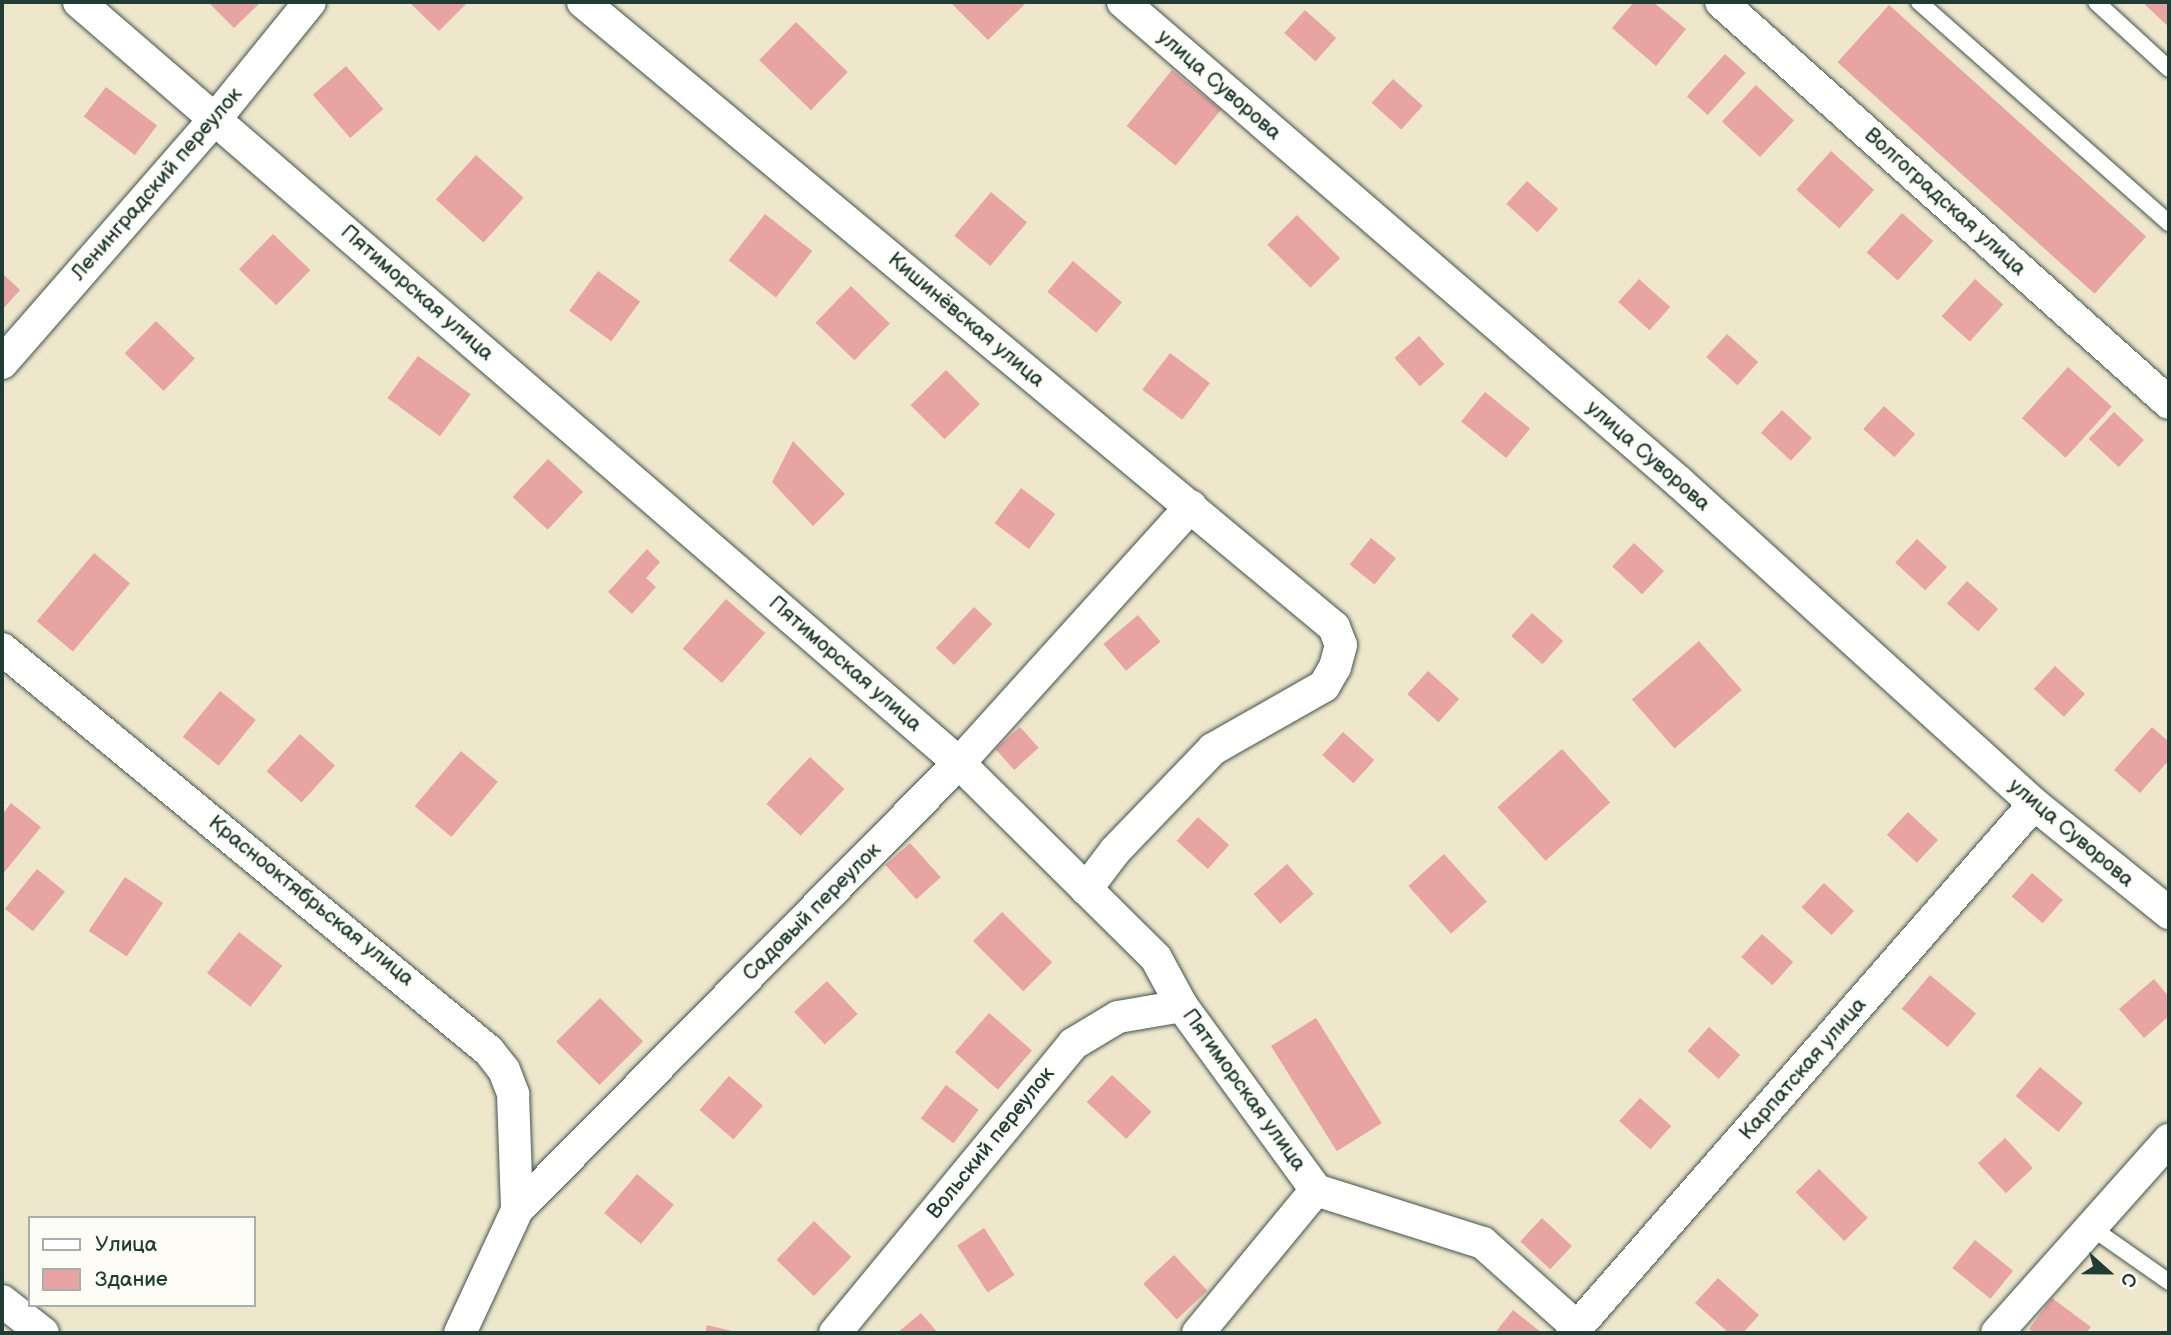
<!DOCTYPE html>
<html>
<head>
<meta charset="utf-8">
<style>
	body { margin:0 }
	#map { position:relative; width:2171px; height:1335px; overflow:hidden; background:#efe7cc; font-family:"Balsamiq Sans",sans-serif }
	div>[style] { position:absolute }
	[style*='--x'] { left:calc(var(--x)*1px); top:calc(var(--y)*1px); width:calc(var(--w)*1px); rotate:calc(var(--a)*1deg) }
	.building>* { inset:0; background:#e7a4a3; transform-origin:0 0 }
	.roads { filter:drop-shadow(0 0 2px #3e564b) drop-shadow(0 0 2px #3e564b) }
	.service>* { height:16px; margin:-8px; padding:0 8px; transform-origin:8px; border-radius:8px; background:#fff }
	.minor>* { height:32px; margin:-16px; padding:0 16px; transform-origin:16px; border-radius:16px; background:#fff }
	span { translate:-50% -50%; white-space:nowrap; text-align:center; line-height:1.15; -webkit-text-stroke:5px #fdfcf7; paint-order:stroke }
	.street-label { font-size:21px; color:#1f3d34 }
	.frame { position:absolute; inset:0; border:4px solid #1f3d34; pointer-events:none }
	.legend { position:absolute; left:28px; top:1216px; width:228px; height:91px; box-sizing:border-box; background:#fdfcf7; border:2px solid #a4b0a9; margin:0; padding:9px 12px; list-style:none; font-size:21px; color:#1f3d34 }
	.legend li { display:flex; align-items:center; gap:14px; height:35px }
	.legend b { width:35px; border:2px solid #a4b0a9 }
	.north { position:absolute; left:2073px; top:1237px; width:70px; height:70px; -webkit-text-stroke:5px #fdfcf7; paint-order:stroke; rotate:111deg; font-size:19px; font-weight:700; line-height:28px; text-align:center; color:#1f3d34 }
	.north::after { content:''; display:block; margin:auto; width:24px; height:32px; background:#1f3d34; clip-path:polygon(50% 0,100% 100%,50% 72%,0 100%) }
</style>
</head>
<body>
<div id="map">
	<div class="building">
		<div style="clip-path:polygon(208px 2px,261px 2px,234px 28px)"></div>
		<div style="clip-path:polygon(409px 2px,468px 2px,439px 31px)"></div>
		<div style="clip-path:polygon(950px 2px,1027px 2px,988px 40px)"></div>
		<div style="clip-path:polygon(1634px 2px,1653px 2px,1686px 29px,1656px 66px,1612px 28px)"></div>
		<div style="clip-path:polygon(2142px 2px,2169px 2px,2169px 27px)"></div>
		<div style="left:1889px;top:5px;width:346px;height:77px;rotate:42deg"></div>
		<div style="left:1305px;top:10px;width:42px;height:31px;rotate:42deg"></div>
		<div style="left:796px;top:22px;width:72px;height:53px;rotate:44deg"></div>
		<div style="left:1725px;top:54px;width:28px;height:57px;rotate:42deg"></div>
		<div style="left:346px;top:66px;width:57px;height:44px;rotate:49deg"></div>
		<div style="left:1172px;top:70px;width:63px;height:72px;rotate:39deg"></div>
		<div style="left:1393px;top:79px;width:40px;height:32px;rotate:42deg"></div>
		<div style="left:1756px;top:85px;width:52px;height:50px;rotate:43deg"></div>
		<div style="left:106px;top:87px;width:64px;height:37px;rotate:37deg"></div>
		<div style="left:1831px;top:151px;width:58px;height:52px;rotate:42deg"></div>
		<div style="left:476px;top:155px;width:64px;height:60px;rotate:42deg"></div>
		<div style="left:1527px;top:181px;width:42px;height:31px;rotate:42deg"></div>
		<div style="left:991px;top:192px;width:47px;height:57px;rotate:40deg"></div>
		<div style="left:1902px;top:213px;width:42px;height:53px;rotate:42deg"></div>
		<div style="left:765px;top:214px;width:60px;height:59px;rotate:38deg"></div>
		<div style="left:1297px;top:215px;width:61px;height:42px;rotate:45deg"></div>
		<div style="left:273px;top:234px;width:52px;height:49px;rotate:44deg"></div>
		<div style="left:1073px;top:261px;width:64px;height:40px;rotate:40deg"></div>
		<div style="left:598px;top:271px;width:52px;height:49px;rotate:36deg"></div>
		<div style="clip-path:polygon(2px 273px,20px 290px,2px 310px)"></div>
		<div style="left:1639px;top:279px;width:42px;height:31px;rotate:42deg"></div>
		<div style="left:1975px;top:279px;width:38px;height:50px;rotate:42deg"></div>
		<div style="left:851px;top:286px;width:54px;height:51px;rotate:44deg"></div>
		<div style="left:156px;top:321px;width:54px;height:45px;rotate:44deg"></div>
		<div style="left:1727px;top:334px;width:42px;height:31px;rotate:42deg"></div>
		<div style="left:1419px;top:336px;width:38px;height:33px;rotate:48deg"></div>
		<div style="left:1170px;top:353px;width:50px;height:46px;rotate:37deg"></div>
		<div style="left:418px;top:356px;width:65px;height:52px;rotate:36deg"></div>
		<div style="left:2068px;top:367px;width:59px;height:69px;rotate:42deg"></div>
		<div style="left:946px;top:370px;width:48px;height:50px;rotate:45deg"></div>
		<div style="left:1485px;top:392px;width:58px;height:38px;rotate:39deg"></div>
		<div style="left:1884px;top:406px;width:42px;height:31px;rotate:42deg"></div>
		<div style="left:1782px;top:410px;width:41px;height:31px;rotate:43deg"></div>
		<div style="left:2114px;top:412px;width:41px;height:37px;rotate:43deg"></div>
		<div style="clip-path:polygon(793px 441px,845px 494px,813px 526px,772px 482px)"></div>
		<div style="left:548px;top:459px;width:48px;height:52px;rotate:43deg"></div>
		<div style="left:1021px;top:488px;width:43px;height:44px;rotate:37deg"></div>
		<div style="left:1371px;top:538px;width:32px;height:34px;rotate:39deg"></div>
		<div style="left:1917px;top:539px;width:41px;height:32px;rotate:43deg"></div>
		<div style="left:1634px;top:543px;width:41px;height:32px;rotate:43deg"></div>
		<div style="clip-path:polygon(647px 549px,660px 562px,646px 578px,656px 587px,632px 614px,608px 592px)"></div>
		<div style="left:94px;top:553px;width:47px;height:89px;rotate:40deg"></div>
		<div style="left:1967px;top:581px;width:42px;height:30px;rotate:42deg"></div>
		<div style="left:726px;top:599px;width:52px;height:66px;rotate:41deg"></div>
		<div style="left:974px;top:607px;width:25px;height:56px;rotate:43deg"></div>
		<div style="left:1532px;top:613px;width:42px;height:31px;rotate:42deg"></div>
		<div style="left:1138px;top:615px;width:35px;height:45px;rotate:50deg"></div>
		<div style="left:1699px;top:641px;width:65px;height:89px;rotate:49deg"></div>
		<div style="left:2055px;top:666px;width:41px;height:31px;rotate:43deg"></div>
		<div style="left:1428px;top:671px;width:42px;height:31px;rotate:42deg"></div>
		<div style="left:220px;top:691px;width:46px;height:59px;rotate:39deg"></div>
		<div style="left:1020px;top:727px;width:28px;height:33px;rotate:48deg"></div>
		<div style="clip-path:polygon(2152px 727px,2169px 742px,2169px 760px,2140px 793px,2114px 770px)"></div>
		<div style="left:1343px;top:732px;width:42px;height:31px;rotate:42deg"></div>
		<div style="left:300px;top:734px;width:47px;height:50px;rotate:42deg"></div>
		<div style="left:1562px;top:749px;width:72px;height:87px;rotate:48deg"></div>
		<div style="left:461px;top:751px;width:48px;height:72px;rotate:40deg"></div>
		<div style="left:810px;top:757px;width:47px;height:64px;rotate:43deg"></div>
		<div style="clip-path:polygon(11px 803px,41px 827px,2px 875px,2px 815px)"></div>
		<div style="left:1908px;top:812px;width:41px;height:31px;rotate:43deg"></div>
		<div style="left:1198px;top:817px;width:42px;height:32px;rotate:42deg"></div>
		<div style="left:910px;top:843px;width:46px;height:33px;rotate:48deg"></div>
		<div style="left:1444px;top:854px;width:64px;height:48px;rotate:48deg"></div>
		<div style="left:1287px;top:864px;width:40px;height:45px;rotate:48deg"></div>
		<div style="left:37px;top:869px;width:36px;height:51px;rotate:39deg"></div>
		<div style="left:2032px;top:873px;width:41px;height:31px;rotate:41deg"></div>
		<div style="left:125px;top:877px;width:46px;height:65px;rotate:34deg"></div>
		<div style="left:1824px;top:883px;width:41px;height:33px;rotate:43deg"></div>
		<div style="left:1002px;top:912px;width:71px;height:41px;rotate:45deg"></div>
		<div style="left:239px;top:932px;width:55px;height:52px;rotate:38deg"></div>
		<div style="left:1762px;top:934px;width:42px;height:31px;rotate:42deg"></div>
		<div style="left:1930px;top:975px;width:60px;height:44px;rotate:40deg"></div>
		<div style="clip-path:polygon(2154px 979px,2169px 997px,2169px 1016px,2144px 1038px,2119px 1009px)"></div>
		<div style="left:827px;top:981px;width:45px;height:45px;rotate:47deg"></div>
		<div style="left:600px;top:998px;width:61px;height:62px;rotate:45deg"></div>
		<div style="left:989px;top:1013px;width:57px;height:52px;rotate:41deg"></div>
		<div style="left:1316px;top:1018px;width:124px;height:53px;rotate:58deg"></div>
		<div style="left:1709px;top:1027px;width:42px;height:32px;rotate:42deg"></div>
		<div style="left:2040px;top:1067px;width:56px;height:38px;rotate:40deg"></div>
		<div style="left:1112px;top:1075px;width:54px;height:37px;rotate:43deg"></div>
		<div style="left:729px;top:1076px;width:45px;height:45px;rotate:41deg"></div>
		<div style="left:946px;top:1085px;width:41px;height:42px;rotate:37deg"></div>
		<div style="left:1640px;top:1098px;width:42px;height:31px;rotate:42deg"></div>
		<div style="left:2005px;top:1138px;width:41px;height:37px;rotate:47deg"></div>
		<div style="left:1819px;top:1169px;width:69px;height:33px;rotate:45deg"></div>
		<div style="left:637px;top:1174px;width:48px;height:51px;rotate:40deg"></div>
		<div style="left:1542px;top:1218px;width:41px;height:32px;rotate:43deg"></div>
		<div style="left:814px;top:1221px;width:52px;height:54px;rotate:44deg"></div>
		<div style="left:984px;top:1228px;width:56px;height:32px;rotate:57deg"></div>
		<div style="left:1975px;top:1240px;width:49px;height:36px;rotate:39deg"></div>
		<div style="left:1174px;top:1255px;width:49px;height:42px;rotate:47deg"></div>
		<div style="clip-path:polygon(1718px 1278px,1759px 1315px,1743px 1333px,1729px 1333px,1695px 1303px)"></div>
		<div style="clip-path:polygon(2052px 1298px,2091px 1327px,2086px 1333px,2035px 1333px,2029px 1329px)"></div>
		<div style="clip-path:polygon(1513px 1310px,1542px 1333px,1495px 1333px)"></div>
		<div style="clip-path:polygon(921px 1313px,938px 1333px,897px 1333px)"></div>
		<div style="clip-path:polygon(707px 1325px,736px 1332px,736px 1333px,705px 1333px)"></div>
	</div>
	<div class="roads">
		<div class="service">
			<div style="--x:1919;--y:2;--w:334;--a:41.5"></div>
			<div style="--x:2096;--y:2;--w:99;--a:42.5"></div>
			<div style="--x:2092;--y:1228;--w:94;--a:35"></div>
		</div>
		<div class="minor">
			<div style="--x:79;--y:2;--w:1163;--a:40.85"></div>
			<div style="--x:959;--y:763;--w:277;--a:44.7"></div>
			<div style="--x:1156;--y:958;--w:55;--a:61.6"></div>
			<div style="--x:1182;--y:1006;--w:228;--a:53.9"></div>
			<div style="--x:1316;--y:1190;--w:175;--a:17.6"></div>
			<div style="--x:1483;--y:1243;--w:126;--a:41.8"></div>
			<div style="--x:583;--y:2;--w:977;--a:39.77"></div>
			<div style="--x:1334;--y:627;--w:19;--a:69"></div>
			<div style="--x:1341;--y:645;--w:23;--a:105"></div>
			<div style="--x:1335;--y:667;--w:22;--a:120"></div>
			<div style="--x:1324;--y:686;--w:128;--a:150.4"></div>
			<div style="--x:1213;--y:749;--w:141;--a:133.9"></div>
			<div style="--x:1115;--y:851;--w:48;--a:127.3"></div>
			<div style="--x:1123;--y:2;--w:735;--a:40.8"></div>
			<div style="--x:1679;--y:482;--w:479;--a:42.2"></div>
			<div style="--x:2034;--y:804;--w:174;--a:38.9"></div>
			<div style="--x:1721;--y:2;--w:601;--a:41.83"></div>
			<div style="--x:2;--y:363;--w:325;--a:-48.9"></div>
			<div style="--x:216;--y:118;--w:149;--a:-51"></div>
			<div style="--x:2;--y:649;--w:631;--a:39.54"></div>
			<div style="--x:489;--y:1051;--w:24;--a:52"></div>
			<div style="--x:504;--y:1070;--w:26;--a:69"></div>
			<div style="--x:513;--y:1094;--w:116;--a:88"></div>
			<div style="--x:2;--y:1301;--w:52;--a:38"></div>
			<div style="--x:460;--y:1333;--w:136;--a:-65.1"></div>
			<div style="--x:517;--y:1210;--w:629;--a:-45.32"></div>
			<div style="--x:959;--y:763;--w:346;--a:-47.9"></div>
			<div style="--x:835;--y:1333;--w:374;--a:-50.5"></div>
			<div style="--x:1073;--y:1044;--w:52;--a:-31"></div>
			<div style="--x:1118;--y:1017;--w:65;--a:-9.8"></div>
			<div style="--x:1198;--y:1333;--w:185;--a:-50.5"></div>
			<div style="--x:1572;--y:1333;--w:702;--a:-48.87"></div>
			<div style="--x:1997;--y:1333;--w:259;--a:-48.3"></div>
		</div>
	</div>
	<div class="street-label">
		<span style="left:1219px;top:85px;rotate:41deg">улица Суворова</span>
		<span style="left:157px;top:184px;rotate:-49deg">Ленинградский переулок</span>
		<span style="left:1945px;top:202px;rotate:42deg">Волгоградская улица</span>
		<span style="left:417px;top:293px;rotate:41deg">Пятиморская улица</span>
		<span style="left:966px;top:320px;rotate:40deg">Кишинёвская улица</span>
		<span style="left:1648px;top:456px;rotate:41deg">улица Суворова</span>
		<span style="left:845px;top:664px;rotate:41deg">Пятиморская улица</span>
		<span style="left:2071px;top:833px;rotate:40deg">улица Суворова</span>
		<span style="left:311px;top:901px;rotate:39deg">Краснооктябрьская улица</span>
		<span style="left:812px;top:912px;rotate:-45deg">Садовый переулок</span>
		<span style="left:1803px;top:1069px;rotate:-49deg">Карпатская улица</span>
		<span style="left:1244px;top:1090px;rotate:54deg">Пятиморская улица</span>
		<span style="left:991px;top:1143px;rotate:-51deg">Вольский переулок</span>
	</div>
	<div class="frame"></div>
	<ul class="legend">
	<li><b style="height:9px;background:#fff"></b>Улица</li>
	<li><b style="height:19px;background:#e7a4a3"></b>Здание</li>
	</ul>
	<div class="north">С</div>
</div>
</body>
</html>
